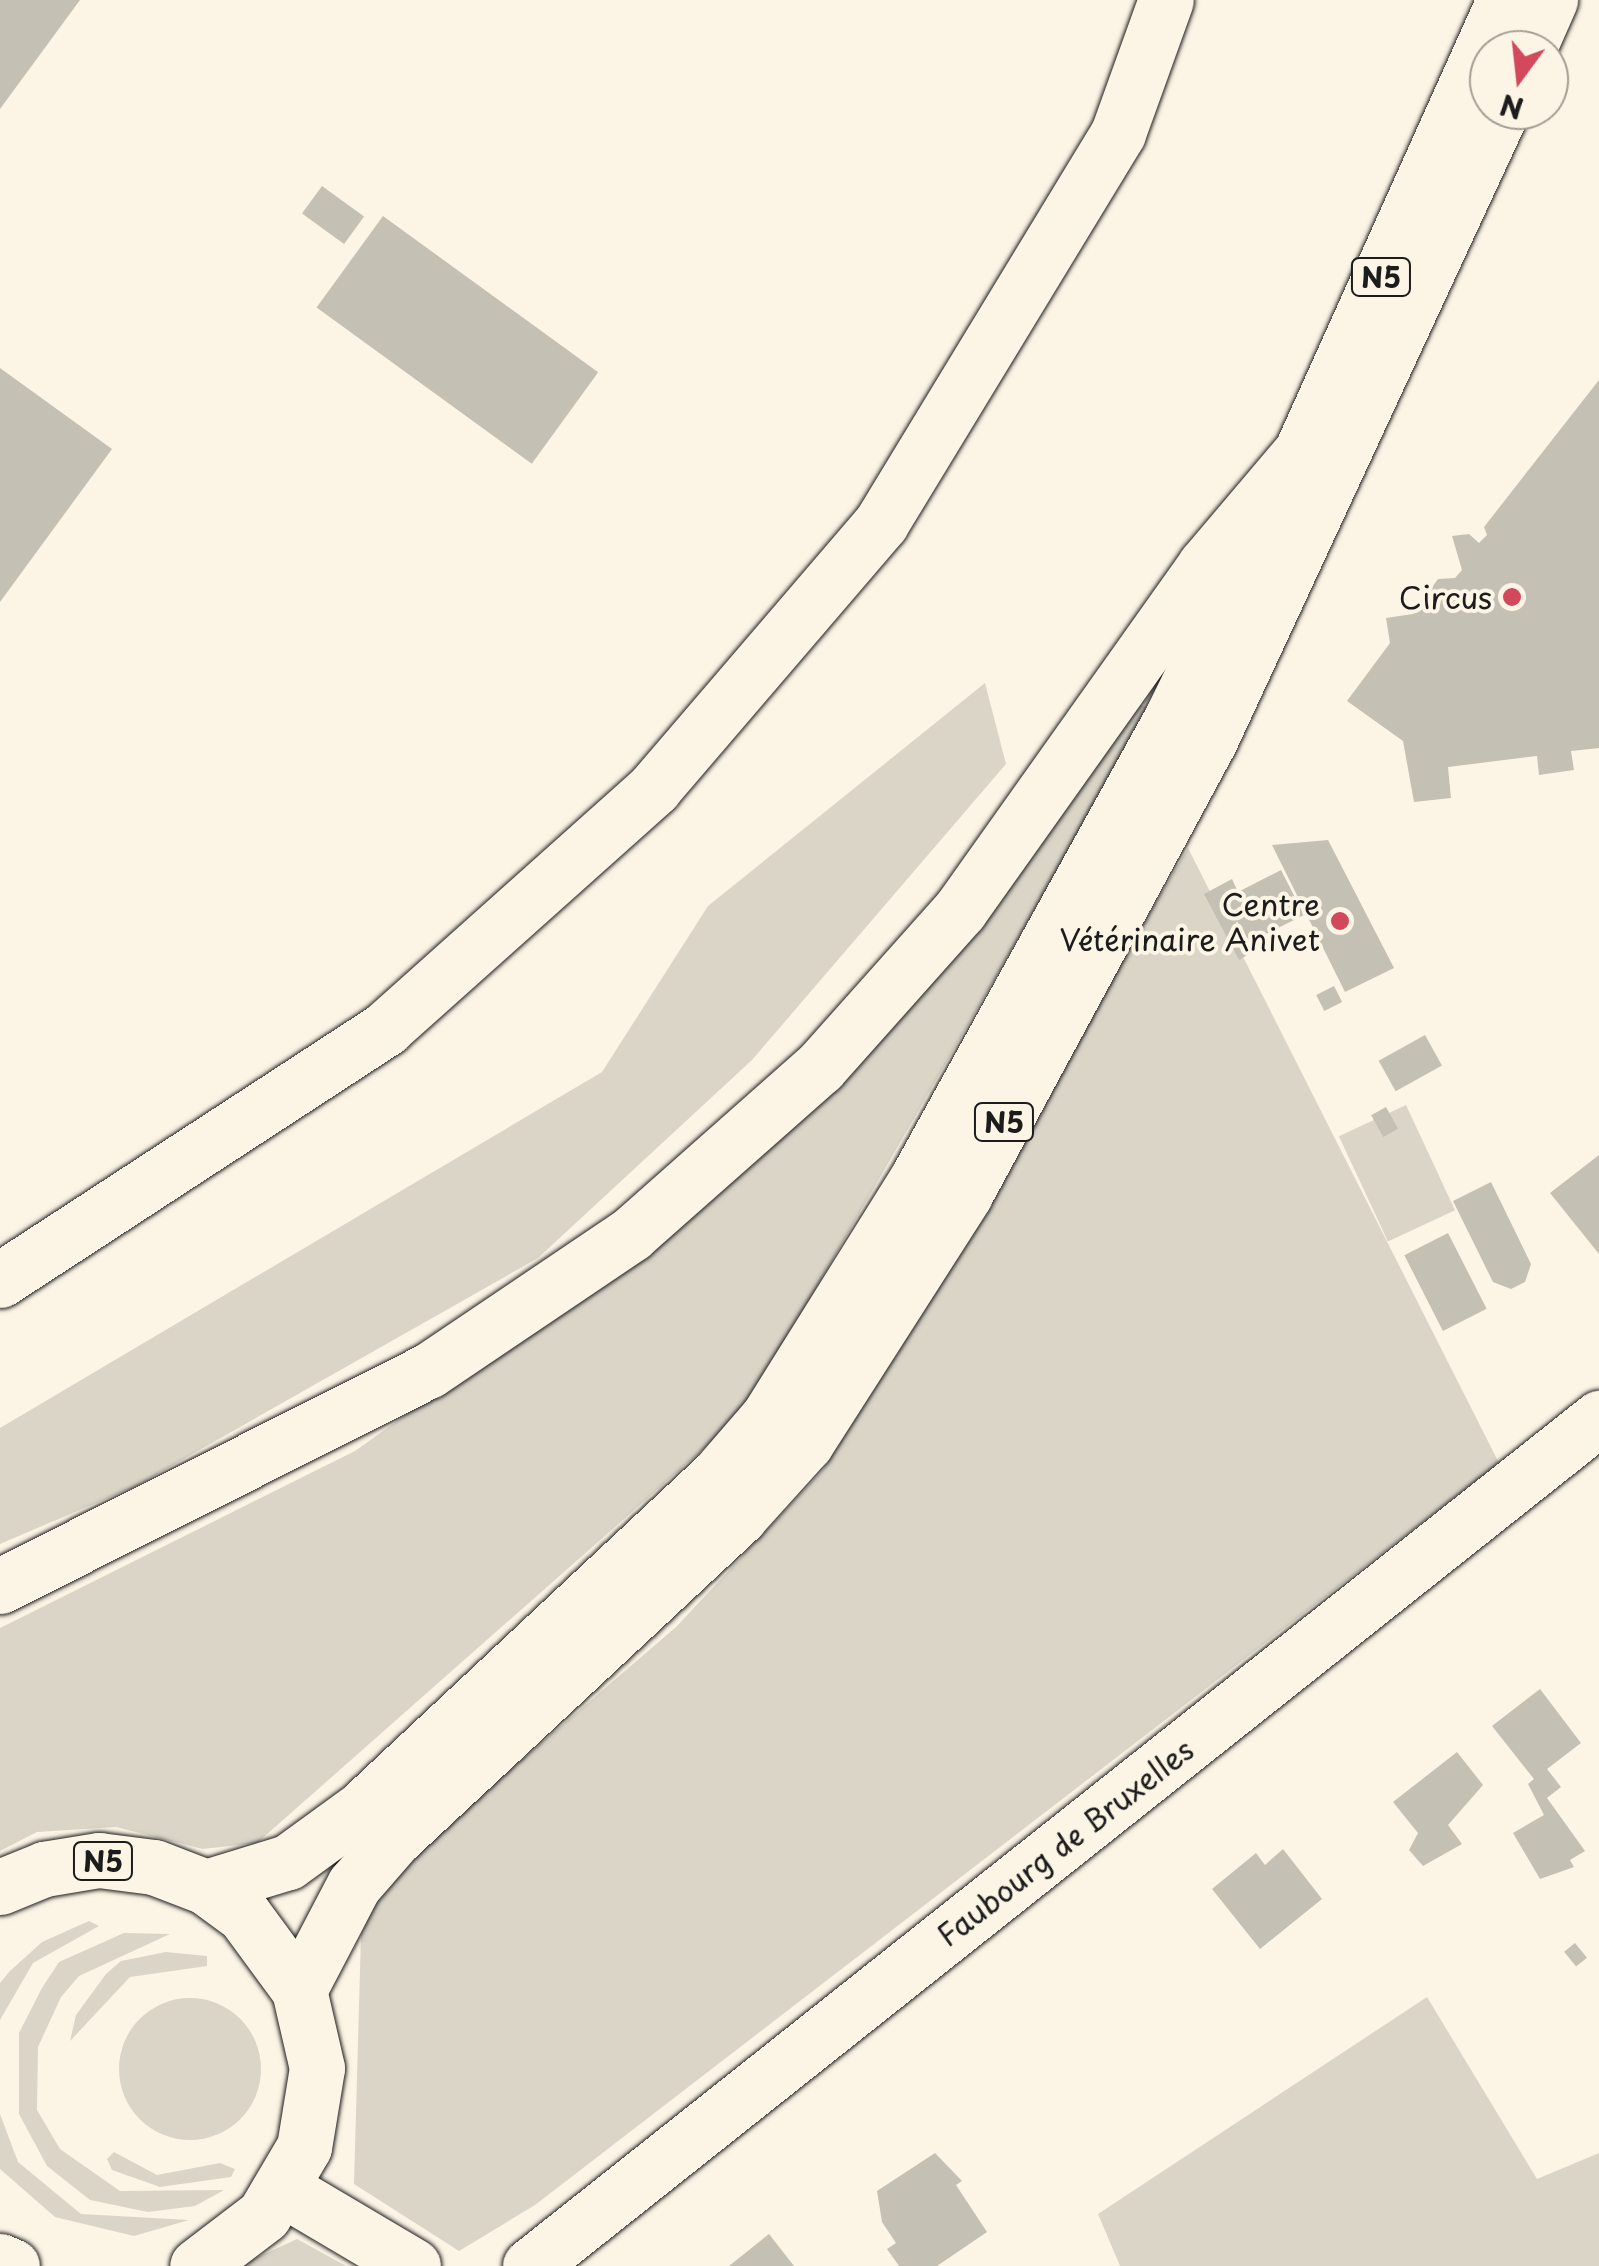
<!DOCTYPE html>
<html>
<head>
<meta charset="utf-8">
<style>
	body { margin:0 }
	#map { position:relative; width:1599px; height:2266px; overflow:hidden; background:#fcf5e5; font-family:"Playpen Sans",sans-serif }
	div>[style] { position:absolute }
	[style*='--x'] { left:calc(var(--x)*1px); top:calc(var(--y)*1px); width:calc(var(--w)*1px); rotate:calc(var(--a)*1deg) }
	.green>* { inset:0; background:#dbd5c8; transform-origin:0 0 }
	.round { border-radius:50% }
	.building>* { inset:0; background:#c4c0b3; transform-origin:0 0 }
	.roads { filter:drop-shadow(0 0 2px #1c1c1c) drop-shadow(0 0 2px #1c1c1c) }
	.minor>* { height:55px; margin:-27.5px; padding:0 27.5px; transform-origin:27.5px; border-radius:27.5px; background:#fcf5e5 }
	.major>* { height:55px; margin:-27.5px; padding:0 27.5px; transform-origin:27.5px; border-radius:27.5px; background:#fcf5e5 }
	.highway>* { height:55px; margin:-27.5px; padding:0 27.5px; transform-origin:27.5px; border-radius:27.5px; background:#fcf5e5 }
	.dots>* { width:28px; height:28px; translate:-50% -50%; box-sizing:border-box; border:5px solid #fcf5e5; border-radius:50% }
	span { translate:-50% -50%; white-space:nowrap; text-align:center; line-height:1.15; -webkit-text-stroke:8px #fcf5e5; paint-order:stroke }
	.shield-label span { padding:2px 8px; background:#fcf5e5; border:2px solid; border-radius:8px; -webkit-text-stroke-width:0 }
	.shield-label { font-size:28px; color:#1c1c1c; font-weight:700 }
	.poi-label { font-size:30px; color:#1c1c1c }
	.right { translate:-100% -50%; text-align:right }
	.street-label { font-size:30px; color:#1c1c1c }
	.north { position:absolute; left:1469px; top:30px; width:100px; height:100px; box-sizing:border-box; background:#fcf5e5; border:2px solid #a29e95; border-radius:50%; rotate:195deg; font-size:28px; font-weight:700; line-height:40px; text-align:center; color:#1c1c1c }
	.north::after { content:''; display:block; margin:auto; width:35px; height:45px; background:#d1495b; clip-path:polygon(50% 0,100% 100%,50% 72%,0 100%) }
</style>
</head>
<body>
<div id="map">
	<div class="green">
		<div style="clip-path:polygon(985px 683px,1006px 764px,752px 1060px,538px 1258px,136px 1486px,0 1544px,0 1428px,602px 1072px,708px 906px)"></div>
		<div style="clip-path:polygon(1132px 703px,1148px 707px,1123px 756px,744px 1413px,257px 1843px,203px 1849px,116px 1827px,37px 1832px,0 1851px,0 1628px,355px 1451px,674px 1223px)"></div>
		<div style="clip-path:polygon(1188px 848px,1499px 1463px,535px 2205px,459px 2251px,354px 2184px,361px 1935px,388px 1875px,676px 1627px,823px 1470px)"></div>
		<div style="left:1406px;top:1105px;width:116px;height:74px;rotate:65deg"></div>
		<div style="clip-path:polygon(89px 1921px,99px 1926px,33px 1963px,0 2020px,0 1983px,10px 1971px,42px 1942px)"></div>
		<div style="clip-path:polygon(124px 1933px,170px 1934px,79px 1976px,61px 1997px,38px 2047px,37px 2110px,60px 2149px,120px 2191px,224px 2190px,195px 2206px,148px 2212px,90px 2200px,47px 2166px,19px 2114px,19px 2033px,42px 1988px,59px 1962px)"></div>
		<div style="clip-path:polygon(166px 1952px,207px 1956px,207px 1966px,130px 1977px,70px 2041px,76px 2015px,106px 1974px,121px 1961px)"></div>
		<div style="clip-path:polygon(1427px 1997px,1537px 2179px,1599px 2153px,1599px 2266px,1120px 2266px,1098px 2214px)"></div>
		<div class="round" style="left:119px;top:1998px;width:142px;height:142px"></div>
		<div style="clip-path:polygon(0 2114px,18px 2162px,81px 2214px,189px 2220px,134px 2236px,55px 2217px,0 2169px)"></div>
		<div style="clip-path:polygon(114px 2152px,157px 2175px,220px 2163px,235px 2169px,231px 2177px,160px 2187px,112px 2170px,107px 2159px)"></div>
		<div style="clip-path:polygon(297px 2239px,346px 2266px,238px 2266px)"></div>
	</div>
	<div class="building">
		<div style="clip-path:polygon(0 0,80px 0,0 109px)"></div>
		<div style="left:322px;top:186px;width:52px;height:34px;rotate:36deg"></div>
		<div style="left:383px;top:216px;width:266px;height:113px;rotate:36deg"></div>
		<div style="clip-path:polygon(0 368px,112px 449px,0 602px)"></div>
		<div style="clip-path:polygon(1599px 380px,1599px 748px,1571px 751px,1574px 770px,1539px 775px,1537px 756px,1448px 767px,1451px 798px,1414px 802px,1403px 741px,1347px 701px,1390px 643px,1386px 618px,1413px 614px,1438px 579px,1455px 578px,1462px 570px,1452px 536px,1469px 534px,1479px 543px,1487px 535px,1484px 527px)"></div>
		<div style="clip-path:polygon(1328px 840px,1394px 968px,1345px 992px,1272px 845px)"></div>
		<div style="clip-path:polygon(1281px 870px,1304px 915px,1260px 937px,1264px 945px,1239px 960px,1204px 894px,1232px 879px,1238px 892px)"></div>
		<div style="left:1334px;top:986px;width:18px;height:20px;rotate:63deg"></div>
		<div style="left:1425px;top:1035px;width:35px;height:53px;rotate:61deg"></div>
		<div style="left:1386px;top:1107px;width:25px;height:17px;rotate:61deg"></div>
		<div style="clip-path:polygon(1599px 1155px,1599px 1254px,1550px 1193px)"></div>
		<div style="clip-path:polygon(1491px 1182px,1531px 1264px,1525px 1282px,1511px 1289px,1493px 1282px,1453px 1201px)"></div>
		<div style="left:1448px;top:1233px;width:85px;height:49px;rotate:63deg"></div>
		<div style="clip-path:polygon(1540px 1689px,1581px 1743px,1547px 1769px,1561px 1787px,1547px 1798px,1585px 1851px,1570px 1860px,1574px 1867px,1540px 1879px,1513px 1833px,1544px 1815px,1528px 1784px,1534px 1779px,1492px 1726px)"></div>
		<div style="clip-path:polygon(1457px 1752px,1483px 1785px,1448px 1825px,1462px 1844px,1423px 1866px,1409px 1850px,1418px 1833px,1393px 1802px)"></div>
		<div style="clip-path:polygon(1283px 1849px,1322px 1899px,1260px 1949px,1212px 1889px,1256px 1853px,1265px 1865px)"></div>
		<div style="left:1575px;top:1943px;width:19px;height:14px;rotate:51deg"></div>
		<div style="clip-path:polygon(935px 2153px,962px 2181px,956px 2185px,987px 2232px,937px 2266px,899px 2266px,887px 2249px,896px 2243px,882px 2222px,877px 2191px)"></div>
		<div style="clip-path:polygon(769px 2234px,794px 2266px,729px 2266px)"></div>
	</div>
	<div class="roads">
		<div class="minor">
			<div style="--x:0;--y:1280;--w:461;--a:-33.1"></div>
			<div style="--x:386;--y:1028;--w:360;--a:-41.8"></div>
			<div style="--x:654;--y:788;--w:349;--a:-49.4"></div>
			<div style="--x:881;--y:523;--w:456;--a:-58.7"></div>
			<div style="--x:1118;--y:133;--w:141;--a:-70.2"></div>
			<div style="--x:283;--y:2189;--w:151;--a:30.6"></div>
			<div style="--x:530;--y:2266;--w:1365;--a:-38.42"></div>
		</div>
		<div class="major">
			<div style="--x:1528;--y:50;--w:55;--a:-66.3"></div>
			<div style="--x:0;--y:1887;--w:48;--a:-22.2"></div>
			<div style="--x:44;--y:1869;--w:56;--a:-9.3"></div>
			<div style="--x:99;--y:1860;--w:55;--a:7.3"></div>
			<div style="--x:154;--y:1867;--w:56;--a:21"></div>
			<div style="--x:206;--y:1887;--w:47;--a:36.4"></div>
			<div style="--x:244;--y:1915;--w:93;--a:53.7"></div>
			<div style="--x:299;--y:1990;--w:80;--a:77"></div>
			<div style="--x:317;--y:2068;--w:80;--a:99.3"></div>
			<div style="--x:304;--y:2147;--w:79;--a:120.5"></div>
			<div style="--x:264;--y:2215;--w:84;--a:142.7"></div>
			<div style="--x:206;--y:1887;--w:86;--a:-17"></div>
			<div style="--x:288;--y:1862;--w:90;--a:-36"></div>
			<div style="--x:361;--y:1809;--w:487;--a:-43.1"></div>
			<div style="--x:717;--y:1476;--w:78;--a:-49.2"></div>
			<div style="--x:768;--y:1417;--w:285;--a:-58"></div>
			<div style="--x:919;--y:1175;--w:521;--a:-61.07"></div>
			<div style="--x:1171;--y:719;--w:297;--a:-64"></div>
			<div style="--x:1301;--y:452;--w:495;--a:-65.8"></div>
			<div style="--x:299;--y:1990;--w:119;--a:-62.4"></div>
			<div style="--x:354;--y:1885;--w:61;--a:-49"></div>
			<div style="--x:394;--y:1839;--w:473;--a:-43"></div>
			<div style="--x:740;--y:1516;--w:98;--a:-47.9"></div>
			<div style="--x:806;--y:1443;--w:295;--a:-57.4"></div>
			<div style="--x:965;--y:1194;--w:516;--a:-61.65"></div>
			<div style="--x:1210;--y:740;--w:694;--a:-65.13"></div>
			<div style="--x:0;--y:2261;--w:13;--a:23"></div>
		</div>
		<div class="highway">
			<div style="--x:0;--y:1586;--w:479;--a:-26.7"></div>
			<div style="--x:428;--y:1371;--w:245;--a:-34"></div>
			<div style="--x:631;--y:1234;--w:252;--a:-41.5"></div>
			<div style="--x:820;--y:1067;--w:210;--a:-48.3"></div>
			<div style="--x:960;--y:910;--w:423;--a:-54.6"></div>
			<div style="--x:1205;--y:565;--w:148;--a:-49.7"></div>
		</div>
	</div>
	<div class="dots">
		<div style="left:1512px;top:597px;background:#d1495b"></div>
		<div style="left:1340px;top:921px;background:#d1495b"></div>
	</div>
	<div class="shield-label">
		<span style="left:1381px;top:277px">N5</span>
		<span style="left:1004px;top:1122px">N5</span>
		<span style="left:103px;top:1861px">N5</span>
	</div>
	<div class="poi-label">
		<span class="right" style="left:1492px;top:597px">Circus</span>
		<span class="right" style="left:1320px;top:921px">Centre<br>Vétérinaire Anivet</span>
	</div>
	<div class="street-label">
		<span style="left:1065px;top:1842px;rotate:-38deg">Faubourg de Bruxelles</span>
	</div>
	<div class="north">N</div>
</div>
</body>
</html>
